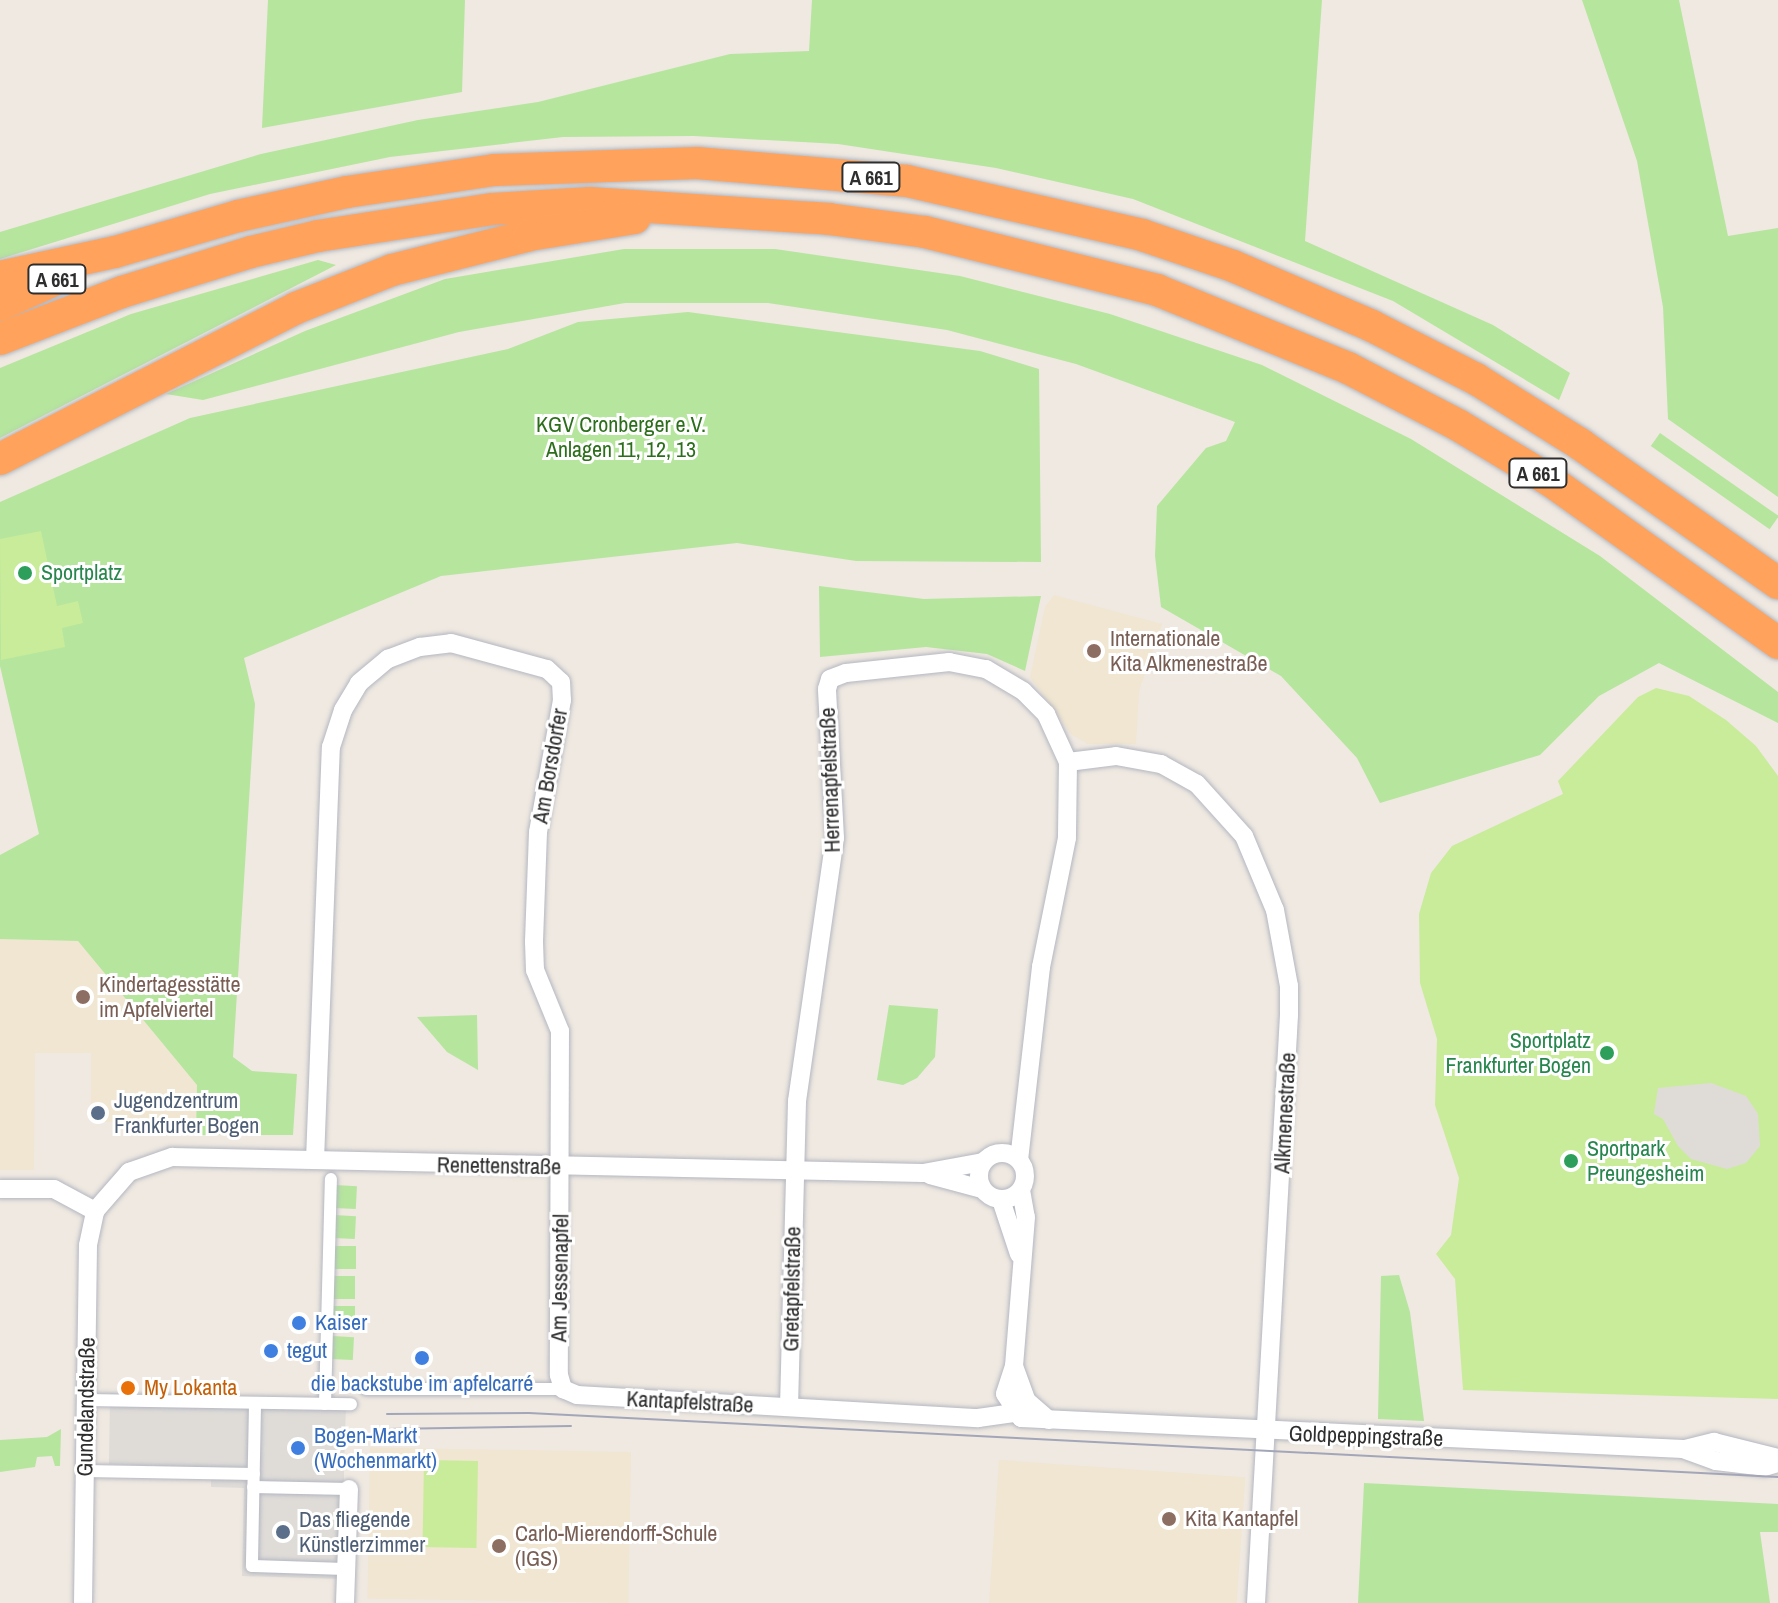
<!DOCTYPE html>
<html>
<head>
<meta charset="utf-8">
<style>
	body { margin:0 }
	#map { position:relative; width:1778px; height:1603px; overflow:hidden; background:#efe9e1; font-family:"Archivo Narrow",sans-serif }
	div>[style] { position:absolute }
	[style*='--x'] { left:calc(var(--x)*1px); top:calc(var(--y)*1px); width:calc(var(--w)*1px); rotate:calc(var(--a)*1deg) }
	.education>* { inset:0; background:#f0e6d1; transform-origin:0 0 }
	.green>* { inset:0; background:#b6e59e; transform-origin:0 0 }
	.pitch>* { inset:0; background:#c9ec9a; transform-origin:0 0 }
	.plaza>* { inset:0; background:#dfdcd8 }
	.roads { filter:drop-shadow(0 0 2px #b4b7c1) drop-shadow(0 0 2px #b4b7c1) }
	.pedestrian>* { height:12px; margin:-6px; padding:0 6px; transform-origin:6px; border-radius:6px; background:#fff }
	.minor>* { height:18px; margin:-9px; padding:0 9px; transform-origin:9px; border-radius:9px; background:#fff }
	.minor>.ring { margin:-9px; padding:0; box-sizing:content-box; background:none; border:18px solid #fff; border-radius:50% }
	.motorway>* { height:32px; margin:-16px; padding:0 16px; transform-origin:16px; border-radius:16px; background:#ffa35c }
	.tram>* { height:2px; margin:-1px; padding:0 1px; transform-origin:1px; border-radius:1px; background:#a3a6b8 }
	.dots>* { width:22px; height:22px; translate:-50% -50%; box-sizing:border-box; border:4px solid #fff; border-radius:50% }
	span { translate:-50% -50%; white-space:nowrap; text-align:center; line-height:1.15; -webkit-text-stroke:6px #fff; paint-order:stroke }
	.shield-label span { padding:2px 6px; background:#fff; border:2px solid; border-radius:6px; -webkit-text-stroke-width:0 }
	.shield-label { font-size:20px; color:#2e2e2e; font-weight:700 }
	.park-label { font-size:22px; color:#2c6e1b }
	.leisure-label { font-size:22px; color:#27864d }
	.left { translate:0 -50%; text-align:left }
	.right { translate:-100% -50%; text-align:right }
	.education-label { font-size:22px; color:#785e54 }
	.street-label { font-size:22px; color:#2e2e2e }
	.service-label { font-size:22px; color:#4e5e75 }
	.shop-label { font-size:22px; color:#366cbe }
	.food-label { font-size:22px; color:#c56008 }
</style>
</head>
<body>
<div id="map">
	<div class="education">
		<div style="clip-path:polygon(1054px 595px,1162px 624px,1139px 691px,1136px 744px,1088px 744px,1072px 735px,1030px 677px,1045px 607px)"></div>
		<div style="clip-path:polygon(0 939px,78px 941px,197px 1085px,196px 1135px,153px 1134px,152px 1122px,91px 1122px,91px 1053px,35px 1053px,34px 1170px,0 1170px)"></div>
		<div style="left:631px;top:1452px;width:151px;height:261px;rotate:91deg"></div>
		<div style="left:999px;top:1460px;width:247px;height:143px;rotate:4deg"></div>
	</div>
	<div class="green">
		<div style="clip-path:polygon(268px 0,465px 0,462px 92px,262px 128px)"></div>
		<div style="clip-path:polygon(812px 0,1322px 0,1305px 241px,1493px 325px,1570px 373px,1559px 400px,1393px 301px,1133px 199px,996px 168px,838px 144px,694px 136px,563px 137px,390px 157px,210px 194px,0 259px,0 232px,261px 154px,418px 120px,538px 102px,730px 54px,809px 51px)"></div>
		<div style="clip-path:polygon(1582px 0,1679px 0,1728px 236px,1778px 228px,1778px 497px,1668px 419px,1663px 307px,1637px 161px)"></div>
		<div style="clip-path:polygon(624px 249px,775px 249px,960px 276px,1110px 314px,1262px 365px,1411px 439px,1600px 556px,1778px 692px,1778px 723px,1659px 663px,1599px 696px,1540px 755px,1380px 803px,1357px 758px,1281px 676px,1161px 607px,1155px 556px,1157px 506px,1206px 448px,1226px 441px,1235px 422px,1076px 364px,947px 330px,768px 303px,625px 303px,459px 332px,203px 400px,166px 394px,305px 331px,445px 279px)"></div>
		<div style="clip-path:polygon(318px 260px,336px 265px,0 438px,0 368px,131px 314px)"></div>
		<div style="clip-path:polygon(688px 312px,980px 351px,1039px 369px,1041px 562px,856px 561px,737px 543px,441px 576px,244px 658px,255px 704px,233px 1057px,252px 1071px,297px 1074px,293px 1135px,196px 1135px,197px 1085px,78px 941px,0 939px,0 855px,39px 834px,0 666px,0 502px,190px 418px,508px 349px,578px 322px)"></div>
		<div style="left:1660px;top:433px;width:145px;height:16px;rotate:35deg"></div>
		<div style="clip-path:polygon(819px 586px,924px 599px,1041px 596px,1025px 671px,987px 654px,926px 647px,820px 657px)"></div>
		<div style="clip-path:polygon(889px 1005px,938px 1009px,935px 1057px,917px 1078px,903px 1085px,877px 1080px)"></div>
		<div style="clip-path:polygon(477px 1015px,478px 1070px,447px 1052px,417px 1017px)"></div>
		<div style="left:335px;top:1185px;width:22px;height:23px;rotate:3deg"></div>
		<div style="left:334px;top:1215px;width:22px;height:23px;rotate:3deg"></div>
		<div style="left:334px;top:1246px;width:22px;height:23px"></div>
		<div style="clip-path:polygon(1399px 1275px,1410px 1312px,1424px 1421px,1378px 1419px,1381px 1276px)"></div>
		<div style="left:333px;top:1276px;width:22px;height:23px"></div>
		<div style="left:333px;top:1306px;width:22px;height:23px"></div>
		<div style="left:332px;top:1336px;width:22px;height:23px;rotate:3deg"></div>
		<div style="clip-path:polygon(61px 1429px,60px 1466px,55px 1466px,52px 1456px,37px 1457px,35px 1467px,0 1472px,0 1440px,47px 1437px)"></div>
		<div style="clip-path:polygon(1364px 1483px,1778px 1504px,1778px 1532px,1760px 1532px,1770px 1603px,1358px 1603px)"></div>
	</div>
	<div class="pitch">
		<div style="clip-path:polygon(41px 531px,57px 606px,78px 601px,83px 623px,62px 628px,65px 647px,1px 660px,0 539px)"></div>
		<div style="clip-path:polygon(1656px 688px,1689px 696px,1726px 720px,1756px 746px,1778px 776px,1778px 1399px,1463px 1390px,1455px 1279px,1436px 1254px,1451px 1235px,1459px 1178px,1435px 1105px,1437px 1039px,1420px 983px,1419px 914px,1431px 873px,1452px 846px,1563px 794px,1558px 781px,1638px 697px)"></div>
		<div style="left:424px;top:1460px;width:54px;height:87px;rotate:1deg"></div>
	</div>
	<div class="plaza">
		<div style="clip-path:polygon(1711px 1083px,1746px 1096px,1758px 1114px,1760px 1146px,1746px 1163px,1727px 1169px,1691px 1159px,1678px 1146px,1663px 1119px,1654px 1114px,1658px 1088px)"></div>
		<div style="clip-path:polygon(110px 1393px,346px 1404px,341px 1579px,242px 1576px,244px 1488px,211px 1487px,211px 1468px,109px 1464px)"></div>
	</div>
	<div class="roads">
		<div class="pedestrian">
			<div style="--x:366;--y:1389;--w:197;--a:0"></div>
			<div style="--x:87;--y:1400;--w:264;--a:0.9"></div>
			<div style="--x:325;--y:1404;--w:225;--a:-88.5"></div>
			<div style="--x:255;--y:1405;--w:161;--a:91.1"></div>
			<div style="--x:252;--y:1566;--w:94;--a:1.8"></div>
			<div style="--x:85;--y:1471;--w:169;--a:1"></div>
			<div style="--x:253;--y:1487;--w:96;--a:1.2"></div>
		</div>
		<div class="minor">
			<div style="--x:1068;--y:762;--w:48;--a:-7.1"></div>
			<div style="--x:1116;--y:756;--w:46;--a:10.1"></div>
			<div style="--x:1161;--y:764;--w:41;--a:29.1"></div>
			<div style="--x:1197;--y:784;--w:70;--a:47.9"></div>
			<div style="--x:1244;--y:836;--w:80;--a:67.3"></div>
			<div style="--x:1275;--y:910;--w:77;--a:79.6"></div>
			<div style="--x:1289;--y:986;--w:29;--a:90"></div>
			<div style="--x:1289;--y:1015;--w:589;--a:93.21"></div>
			<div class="ring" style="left:979px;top:1153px;width:28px;height:28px"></div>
			<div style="--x:315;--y:1160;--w:413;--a:-87.8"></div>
			<div style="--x:331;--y:747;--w:39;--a:-72"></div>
			<div style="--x:343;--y:710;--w:31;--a:-59"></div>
			<div style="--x:359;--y:683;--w:38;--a:-40"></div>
			<div style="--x:388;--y:659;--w:34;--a:-21"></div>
			<div style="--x:420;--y:647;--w:31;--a:-7"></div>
			<div style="--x:451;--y:643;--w:99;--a:15.2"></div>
			<div style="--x:547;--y:669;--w:19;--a:43"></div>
			<div style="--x:561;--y:682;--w:18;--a:87"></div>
			<div style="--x:562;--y:700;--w:134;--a:100.3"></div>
			<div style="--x:538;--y:832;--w:110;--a:92.1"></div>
			<div style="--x:534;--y:942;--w:28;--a:88"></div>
			<div style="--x:535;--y:970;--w:66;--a:67.7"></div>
			<div style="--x:560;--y:1031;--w:344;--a:90.2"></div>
			<div style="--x:559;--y:1375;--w:15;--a:74"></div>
			<div style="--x:563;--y:1389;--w:15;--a:23"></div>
			<div style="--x:577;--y:1395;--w:402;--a:3.3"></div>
			<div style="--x:978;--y:1418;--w:36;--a:-8"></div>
			<div style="--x:930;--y:1175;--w:54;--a:15.1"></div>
			<div style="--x:0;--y:1189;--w:54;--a:0"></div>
			<div style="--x:54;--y:1189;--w:47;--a:28.2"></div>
			<div style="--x:1021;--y:1190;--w:27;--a:80"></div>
			<div style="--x:1026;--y:1217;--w:149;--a:94.6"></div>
			<div style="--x:1014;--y:1366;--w:29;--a:108"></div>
			<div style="--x:1005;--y:1394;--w:29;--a:56"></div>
			<div style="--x:1021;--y:1418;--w:663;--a:2.68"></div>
			<div style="--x:1683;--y:1449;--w:35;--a:20"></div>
			<div style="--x:1716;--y:1461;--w:48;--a:7.1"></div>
			<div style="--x:1764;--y:1467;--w:15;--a:-16"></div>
			<div style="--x:1001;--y:1200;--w:57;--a:71.6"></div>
			<div style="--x:1014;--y:1366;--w:37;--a:70"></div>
			<div style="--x:1027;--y:1401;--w:29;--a:41"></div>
			<div style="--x:789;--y:1407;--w:306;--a:-88.5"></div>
			<div style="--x:797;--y:1101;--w:266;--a:-81.8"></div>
			<div style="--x:835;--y:838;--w:149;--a:-93.1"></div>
			<div style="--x:827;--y:689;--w:10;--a:-73"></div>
			<div style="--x:830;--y:679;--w:17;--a:-21"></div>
			<div style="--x:846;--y:673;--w:104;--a:-6.1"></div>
			<div style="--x:949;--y:662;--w:38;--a:11"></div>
			<div style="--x:986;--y:669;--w:43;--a:30.7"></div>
			<div style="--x:1023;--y:691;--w:33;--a:45"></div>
			<div style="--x:1046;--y:714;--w:53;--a:65.4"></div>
			<div style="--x:1068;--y:762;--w:76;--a:90.8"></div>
			<div style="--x:1067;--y:838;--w:132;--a:101.4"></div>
			<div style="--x:1041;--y:967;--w:194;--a:96.5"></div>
			<div style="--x:1685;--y:1449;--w:30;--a:-14"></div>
			<div style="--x:1714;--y:1442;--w:66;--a:14"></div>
			<div style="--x:83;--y:1603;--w:358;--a:-89.2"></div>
			<div style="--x:88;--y:1245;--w:35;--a:-78"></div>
			<div style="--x:95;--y:1211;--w:52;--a:-48.9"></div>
			<div style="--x:129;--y:1172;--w:46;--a:-19.2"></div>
			<div style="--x:172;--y:1157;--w:751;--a:1.22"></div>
			<div style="--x:923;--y:1173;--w:61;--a:-10.4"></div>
			<div style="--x:345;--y:1603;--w:114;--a:-88"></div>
		</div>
		<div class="motorway">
			<div style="--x:0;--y:277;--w:118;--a:-12.3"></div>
			<div style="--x:115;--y:252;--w:128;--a:-16.3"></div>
			<div style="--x:238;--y:216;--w:112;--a:-12.4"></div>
			<div style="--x:347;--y:192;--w:149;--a:-8.5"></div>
			<div style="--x:494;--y:170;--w:203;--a:-2"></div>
			<div style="--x:697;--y:163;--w:211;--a:4.9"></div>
			<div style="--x:907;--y:181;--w:241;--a:12.9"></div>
			<div style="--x:1142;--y:235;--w:96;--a:18.8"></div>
			<div style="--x:1233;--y:266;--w:151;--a:23.3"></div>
			<div style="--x:1372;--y:326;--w:117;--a:27"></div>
			<div style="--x:1476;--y:379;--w:123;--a:32"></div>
			<div style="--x:1580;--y:444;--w:242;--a:35.1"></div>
			<div style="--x:0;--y:305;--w:67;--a:-24.7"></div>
			<div style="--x:0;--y:339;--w:131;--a:-21.1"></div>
			<div style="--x:122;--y:292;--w:135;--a:-17.2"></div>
			<div style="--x:251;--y:252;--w:69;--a:-13.4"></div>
			<div style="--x:318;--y:236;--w:177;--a:-8.8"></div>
			<div style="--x:493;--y:209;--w:97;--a:-3.5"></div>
			<div style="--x:590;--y:203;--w:240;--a:3.8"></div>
			<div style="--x:829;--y:219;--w:97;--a:7.7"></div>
			<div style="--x:925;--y:232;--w:239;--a:14"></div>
			<div style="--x:1157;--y:290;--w:206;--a:22.2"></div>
			<div style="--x:1348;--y:368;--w:124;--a:27.4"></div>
			<div style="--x:1458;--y:425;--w:109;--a:31.1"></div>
			<div style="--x:1551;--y:481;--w:279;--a:35.5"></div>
			<div style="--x:0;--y:459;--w:332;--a:-27"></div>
			<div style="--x:296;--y:308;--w:103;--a:-21.6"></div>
			<div style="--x:392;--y:270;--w:142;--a:-14.2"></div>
			<div style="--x:530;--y:235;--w:106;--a:-9.2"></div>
		</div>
	</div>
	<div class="tram">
		<div style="--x:387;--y:1414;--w:142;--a:-0.4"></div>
		<div style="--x:529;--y:1413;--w:1251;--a:2.93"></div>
		<div style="--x:387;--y:1429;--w:184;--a:-0.9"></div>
	</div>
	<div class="dots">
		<div style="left:25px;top:573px;background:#2e9e5b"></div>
		<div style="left:1094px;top:651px;background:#8d6e63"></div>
		<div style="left:83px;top:997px;background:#8d6e63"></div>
		<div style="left:1607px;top:1053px;background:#2e9e5b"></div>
		<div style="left:98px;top:1113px;background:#5c6f8a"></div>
		<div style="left:1571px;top:1161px;background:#2e9e5b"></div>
		<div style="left:299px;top:1323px;background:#3f7fe0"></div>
		<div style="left:271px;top:1351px;background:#3f7fe0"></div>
		<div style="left:422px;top:1358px;background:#3f7fe0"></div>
		<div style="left:128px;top:1388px;background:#e8710a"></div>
		<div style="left:298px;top:1448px;background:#3f7fe0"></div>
		<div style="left:1169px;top:1519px;background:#8d6e63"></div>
		<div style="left:283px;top:1532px;background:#5c6f8a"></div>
		<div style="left:499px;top:1546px;background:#8d6e63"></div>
	</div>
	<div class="shield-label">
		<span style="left:871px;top:177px">A 661</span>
		<span style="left:57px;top:279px">A 661</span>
		<span style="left:1538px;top:473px">A 661</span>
	</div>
	<div class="park-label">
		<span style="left:621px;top:437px">KGV Cronberger e.V.<br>Anlagen 11, 12, 13</span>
	</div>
	<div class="leisure-label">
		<span class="left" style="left:41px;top:573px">Sportplatz</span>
		<span class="right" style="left:1591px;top:1053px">Sportplatz<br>Frankfurter Bogen</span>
		<span class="left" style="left:1587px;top:1161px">Sportpark<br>Preungesheim</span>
	</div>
	<div class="education-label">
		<span class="left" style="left:1110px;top:651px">Internationale<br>Kita Alkmenestraße</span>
		<span class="left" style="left:99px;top:997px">Kindertagesstätte<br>im Apfelviertel</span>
		<span class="left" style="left:1185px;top:1519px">Kita Kantapfel</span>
		<span class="left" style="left:515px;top:1546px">Carlo-Mierendorff-Schule<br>(IGS)</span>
	</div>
	<div class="street-label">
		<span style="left:550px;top:766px;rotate:-80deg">Am Borsdorfer</span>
		<span style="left:830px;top:780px;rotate:-92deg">Herrenapfelstraße</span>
		<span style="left:1285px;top:1113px;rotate:-87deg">Alkmenestraße</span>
		<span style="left:499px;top:1166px;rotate:1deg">Renettenstraße</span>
		<span style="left:560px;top:1278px;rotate:-89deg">Am Jessenapfel</span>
		<span style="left:792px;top:1289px;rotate:-89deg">Gretapfelstraße</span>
		<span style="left:690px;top:1402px;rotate:3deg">Kantapfelstraße</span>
		<span style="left:86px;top:1407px;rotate:-89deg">Gundelandstraße</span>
		<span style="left:1366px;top:1436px;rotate:2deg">Goldpeppingstraße</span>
	</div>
	<div class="service-label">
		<span class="left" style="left:114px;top:1113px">Jugendzentrum<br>Frankfurter Bogen</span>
		<span class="left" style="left:299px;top:1532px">Das fliegende<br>Künstlerzimmer</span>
	</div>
	<div class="shop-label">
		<span class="left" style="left:315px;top:1323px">Kaiser</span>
		<span class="left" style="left:287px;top:1351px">tegut</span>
		<span style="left:422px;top:1384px">die backstube im apfelcarré</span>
		<span class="left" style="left:314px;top:1448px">Bogen-Markt<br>(Wochenmarkt)</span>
	</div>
	<div class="food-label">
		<span class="left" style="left:144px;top:1388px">My Lokanta</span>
	</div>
</div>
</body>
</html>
